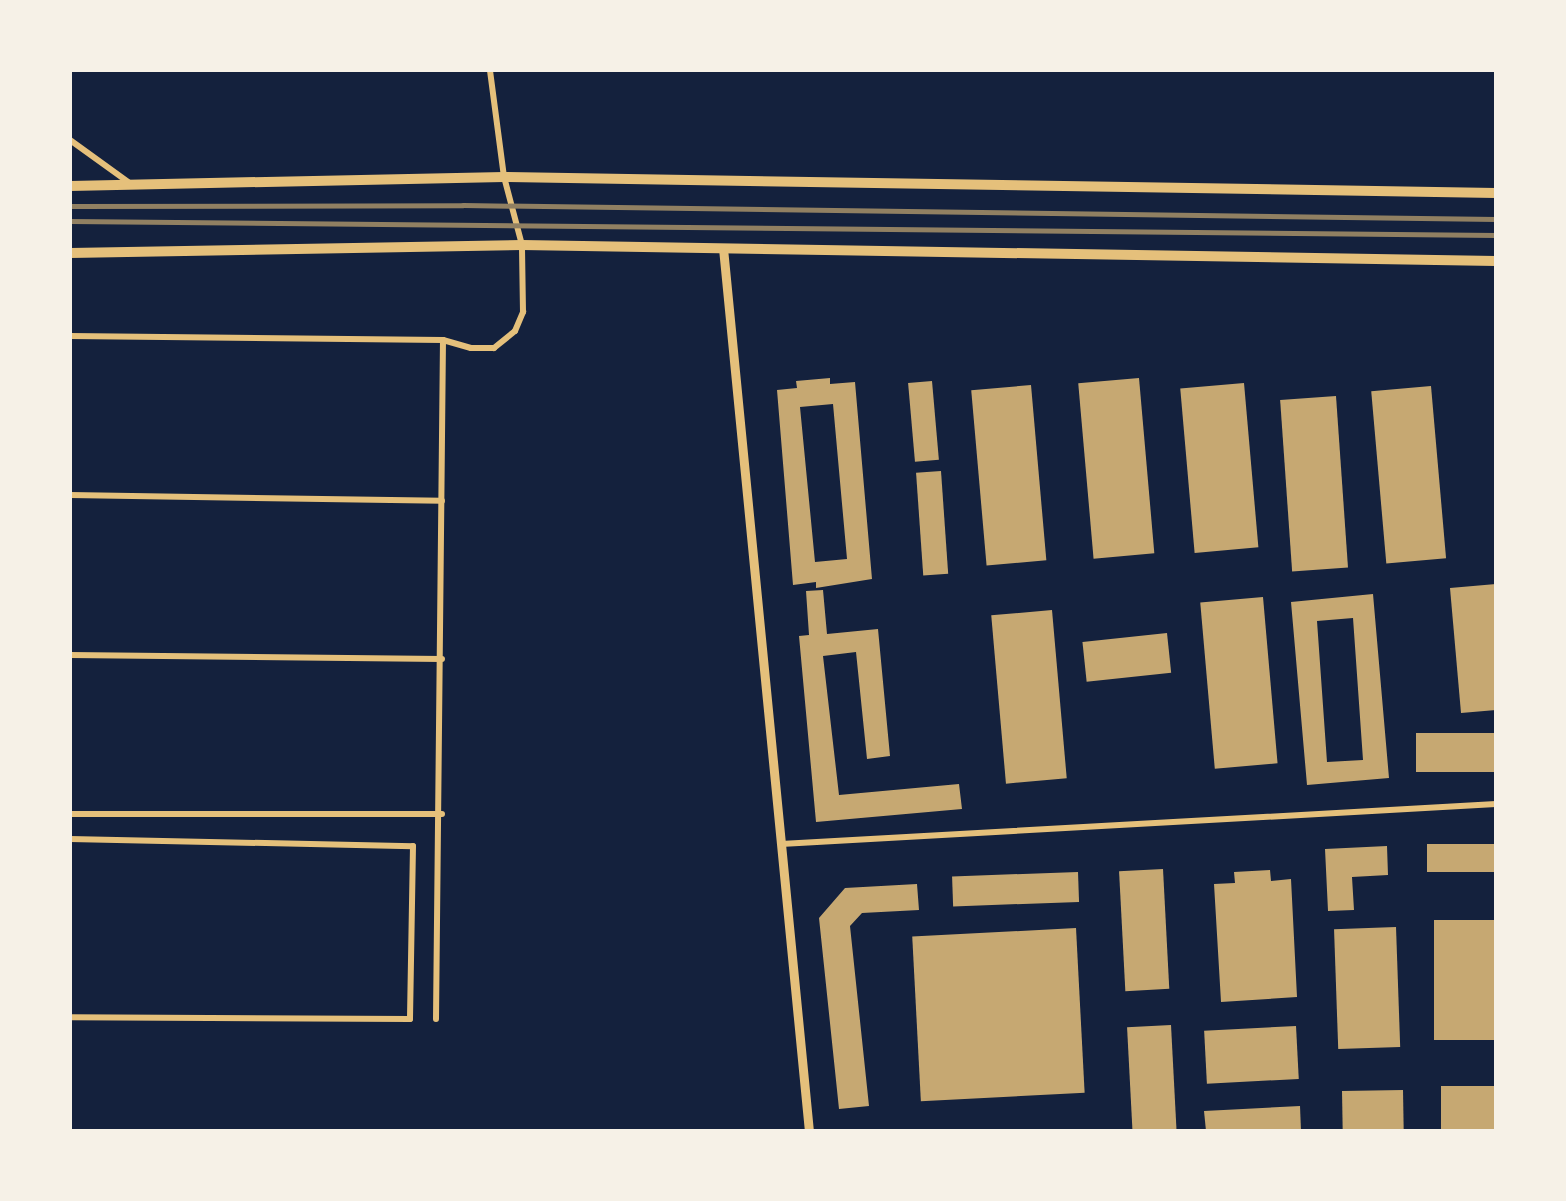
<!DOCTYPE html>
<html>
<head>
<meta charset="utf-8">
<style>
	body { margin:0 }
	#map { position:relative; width:1566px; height:1201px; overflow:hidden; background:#14213d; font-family:"Space Grotesk",sans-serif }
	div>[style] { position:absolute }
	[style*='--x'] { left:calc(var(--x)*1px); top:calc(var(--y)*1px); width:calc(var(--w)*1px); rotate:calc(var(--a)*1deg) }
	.building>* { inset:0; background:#c6a872; transform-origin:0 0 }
	.minor>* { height:6px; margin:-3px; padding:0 3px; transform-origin:3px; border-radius:3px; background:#e5c07b }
	.tertiary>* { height:9px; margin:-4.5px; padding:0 4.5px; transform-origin:4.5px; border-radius:4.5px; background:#e5c07b }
	.primary>* { height:10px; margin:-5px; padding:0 5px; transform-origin:5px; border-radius:5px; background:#e5c07b }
	.rail>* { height:5px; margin:-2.5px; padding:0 2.5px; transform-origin:2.5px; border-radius:2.5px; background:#918062 }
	span { translate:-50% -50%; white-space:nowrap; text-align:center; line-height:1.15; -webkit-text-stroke:10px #f6f1e7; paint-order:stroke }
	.frame { position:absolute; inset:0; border:72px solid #f6f1e7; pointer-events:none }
</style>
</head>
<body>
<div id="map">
	<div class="building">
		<div style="clip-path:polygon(evenodd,830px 378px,830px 384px,855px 382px,872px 579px,816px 588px,816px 582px,793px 585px,777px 390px,797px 388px,796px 381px,830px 378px,833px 404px,847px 559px,815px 562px,800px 407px,833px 404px)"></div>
		<div style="left:1139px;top:378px;width:176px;height:61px;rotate:85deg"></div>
		<div style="left:932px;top:381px;width:79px;height:24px;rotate:85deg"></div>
		<div style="left:1244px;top:383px;width:165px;height:64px;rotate:85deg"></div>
		<div style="left:1031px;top:385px;width:176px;height:60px;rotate:85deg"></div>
		<div style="left:1431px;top:386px;width:173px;height:60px;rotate:85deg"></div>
		<div style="left:1336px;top:396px;width:172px;height:56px;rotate:86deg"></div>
		<div style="left:941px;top:471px;width:103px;height:25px;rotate:86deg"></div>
		<div style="clip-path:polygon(1496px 584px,1496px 710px,1461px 713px,1450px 588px)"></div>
		<div style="clip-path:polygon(823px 590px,827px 634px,878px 629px,890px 756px,867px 759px,856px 652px,823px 656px,839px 795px,959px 784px,962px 809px,816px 822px,799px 636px,809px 635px,806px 591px)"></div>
		<div style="clip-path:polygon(evenodd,1373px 594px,1389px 778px,1307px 785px,1291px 602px,1373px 594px,1353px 618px,1363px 760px,1327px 762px,1317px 621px,1353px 618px)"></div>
		<div style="left:1263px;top:597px;width:167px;height:63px;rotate:85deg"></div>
		<div style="left:1052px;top:610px;width:169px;height:61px;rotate:85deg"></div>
		<div style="left:1167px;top:633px;width:40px;height:85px;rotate:84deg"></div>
		<div style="left:1496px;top:733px;width:39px;height:80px;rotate:90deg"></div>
		<div style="left:1496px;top:844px;width:28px;height:69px;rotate:90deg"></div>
		<div style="clip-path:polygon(1387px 846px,1388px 875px,1352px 877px,1354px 910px,1328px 911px,1325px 849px)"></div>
		<div style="left:1163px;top:869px;width:120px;height:44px;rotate:87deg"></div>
		<div style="clip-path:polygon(1270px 870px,1271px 881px,1291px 879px,1297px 997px,1221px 1002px,1214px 884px,1235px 883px,1234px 872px)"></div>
		<div style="left:1078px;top:872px;width:30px;height:126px;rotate:88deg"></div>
		<div style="clip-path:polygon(917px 884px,919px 910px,862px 913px,850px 926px,869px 1106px,839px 1109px,819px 918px,845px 888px)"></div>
		<div style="left:1496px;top:920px;width:120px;height:62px;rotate:90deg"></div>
		<div style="left:1396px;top:927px;width:120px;height:62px;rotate:88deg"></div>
		<div style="left:1076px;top:928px;width:165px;height:164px;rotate:87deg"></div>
		<div style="left:1171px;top:1025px;width:106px;height:44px;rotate:87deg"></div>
		<div style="left:1296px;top:1026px;width:53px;height:92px;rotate:87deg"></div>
		<div style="left:1496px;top:1086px;width:45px;height:55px;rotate:90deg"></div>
		<div style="left:1403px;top:1090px;width:41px;height:61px;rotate:89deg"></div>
		<div style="clip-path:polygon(1300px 1106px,1301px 1131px,1206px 1131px,1204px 1111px)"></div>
	</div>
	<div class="minor">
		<div style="--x:70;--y:140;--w:75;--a:35.8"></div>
		<div style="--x:70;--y:336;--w:373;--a:0.6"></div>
		<div style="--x:443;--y:340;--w:29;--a:16"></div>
		<div style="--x:471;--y:348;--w:23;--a:0"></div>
		<div style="--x:494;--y:348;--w:27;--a:-39"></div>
		<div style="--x:515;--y:331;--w:21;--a:-67"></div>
		<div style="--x:523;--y:312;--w:67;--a:-90.9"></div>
		<div style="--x:522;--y:245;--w:70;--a:-104.8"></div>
		<div style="--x:504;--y:177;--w:108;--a:-97.5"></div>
		<div style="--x:70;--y:495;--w:372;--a:0.9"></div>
		<div style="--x:70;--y:655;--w:372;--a:0.6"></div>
		<div style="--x:70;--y:814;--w:372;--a:0"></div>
		<div style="--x:70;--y:839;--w:343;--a:1.2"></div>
		<div style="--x:413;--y:846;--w:173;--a:91"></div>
		<div style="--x:410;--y:1019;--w:340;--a:-179.7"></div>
		<div style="--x:781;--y:844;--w:716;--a:-3.2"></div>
		<div style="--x:436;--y:1019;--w:679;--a:-89.41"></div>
	</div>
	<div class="tertiary">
		<div style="--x:723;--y:248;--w:887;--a:84.44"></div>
	</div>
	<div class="primary">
		<div style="--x:70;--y:186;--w:434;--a:-1.2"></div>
		<div style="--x:504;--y:177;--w:992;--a:0.92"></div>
		<div style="--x:70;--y:253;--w:452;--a:-1"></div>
		<div style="--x:522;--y:245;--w:974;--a:0.94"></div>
	</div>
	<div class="rail">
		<div style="--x:70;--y:206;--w:393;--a:-0.1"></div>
		<div style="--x:463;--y:205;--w:1033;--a:0.78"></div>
		<div style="--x:70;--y:221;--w:1426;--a:0.56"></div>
	</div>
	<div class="frame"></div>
</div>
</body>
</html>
